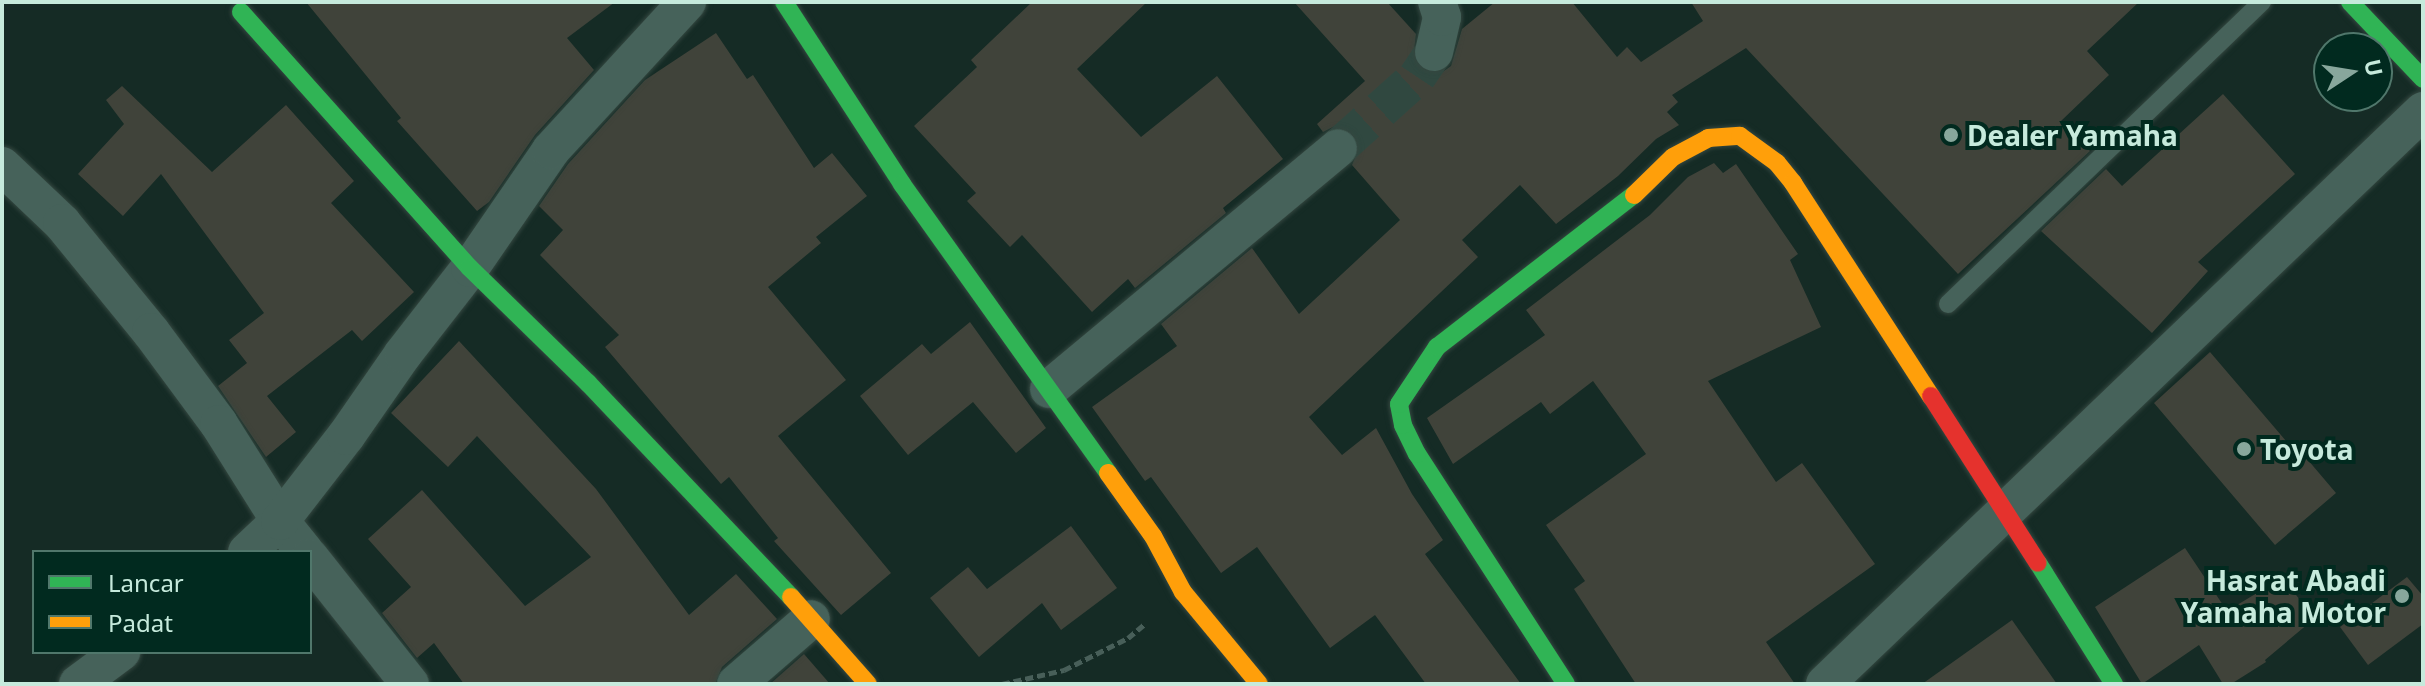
<!DOCTYPE html>
<html>
<head>
<meta charset="utf-8">
<style>
	body { margin:0 }
	#map { position:relative; width:2425px; height:686px; overflow:hidden; background:#152b25; font-family:"Noto Sans",sans-serif }
	div>[style] { position:absolute }
	[style*='--x'] { left:calc(var(--x)*1px); top:calc(var(--y)*1px); width:calc(var(--w)*1px); rotate:calc(var(--a)*1deg) }
	.building>* { inset:0; background:#40433a }
	.street-tunnel>* { height:38px; margin-top:-19px; transform-origin:0; background:repeating-linear-gradient(90deg,#304840 0 38px,transparent 0 57px) }
	.path>* { height:5px; margin-top:-2.5px; transform-origin:0; background:repeating-linear-gradient(90deg,#485f59 0 8px,transparent 0 12px) }
	.roads { filter:drop-shadow(0 0 2px #344740) drop-shadow(0 0 2px #344740) }
	.lane>* { height:18px; margin:-9px; padding:0 9px; transform-origin:9px; border-radius:9px; background:#46625a }
	.street>* { height:38px; margin:-19px; padding:0 19px; transform-origin:19px; border-radius:19px; background:#46625a }
	.fast>* { height:18px; margin:-9px; padding:0 9px; transform-origin:9px; border-radius:9px; background:#30b455 }
	.slow>* { height:18px; margin:-9px; padding:0 9px; transform-origin:9px; border-radius:9px; background:#ff9f0a }
	.jam>* { height:18px; margin:-9px; padding:0 9px; transform-origin:9px; border-radius:9px; background:#e5322d }
	.dots>* { width:22px; height:22px; translate:-50% -50%; box-sizing:border-box; border:4px solid #012a1f; border-radius:50% }
	span { translate:-50% -50%; white-space:nowrap; text-align:center; line-height:1.15; -webkit-text-stroke:8px #012a1f; paint-order:stroke }
	.poi-label { font-size:28px; color:#c6eadc; font-weight:700 }
	.left { translate:0 -50%; text-align:left }
	.right { translate:-100% -50%; text-align:right }
	.frame { position:absolute; inset:0; border:4px solid #c6eadc; pointer-events:none }
	.legend { position:absolute; left:32px; top:550px; width:280px; height:104px; box-sizing:border-box; background:#012a1f; border:2px solid #50776b; margin:0; padding:10px 14px; list-style:none; font-size:24px; color:#c6eadc }
	.legend li { display:flex; align-items:center; gap:16px; height:40px }
	.legend b { width:40px; border:2px solid #50776b }
	.north { position:absolute; left:2313px; top:32px; width:80px; height:80px; box-sizing:border-box; background:#012a1f; border:2px solid #50776b; border-radius:50%; rotate:78deg; font-size:22px; font-weight:700; line-height:32px; text-align:center; color:#c6eadc }
	.north::after { content:''; display:block; margin:auto; width:28px; height:36px; background:#88a79c; clip-path:polygon(50% 0,100% 100%,50% 72%,0 100%) }
</style>
</head>
<body>
<div id="map">
	<div class="building">
		<div style="clip-path:polygon(306px 2px,615px 2px,567px 38px,594px 70px,535px 135px,489px 202px,477px 211px,397px 121px,401px 118px)"></div>
		<div style="clip-path:polygon(1032px 2px,1147px 2px,1077px 69px,1141px 137px,1217px 76px,1283px 159px,1223px 208px,1226px 213px,1135px 288px,1128px 279px,1092px 312px,1022px 235px,1010px 247px,967px 201px,976px 193px,914px 126px,977px 67px,971px 60px)"></div>
		<div style="clip-path:polygon(1294px 2px,1387px 2px,1416px 34px,1413px 59px,1420px 69px,1430px 74px,1441px 73px,1451px 66px,1462px 29px,1495px 2px,1572px 2px,1617px 57px,1627px 47px,1641px 62px,1703px 21px,1691px 2px,2139px 2px,2087px 51px,2109px 75px,2061px 121px,2090px 151px,1958px 274px,1746px 48px,1672px 95px,1678px 102px,1667px 112px,1679px 125px,1656px 139px,1618px 176px,1556px 224px,1520px 185px,1462px 240px,1478px 257px,1309px 417px,1342px 455px,1376px 428px,1412px 494px,1443px 540px,1425px 554px,1521px 684px,1426px 684px,1375px 615px,1330px 648px,1257px 547px,1221px 573px,1151px 477px,1145px 481px,1092px 407px,1177px 346px,1161px 324px,1252px 248px,1299px 314px,1400px 220px,1352px 165px,1360px 145px,1354px 133px,1335px 126px,1323px 132px,1317px 124px,1365px 81px)"></div>
		<div style="clip-path:polygon(716px 33px,747px 79px,753px 75px,814px 168px,832px 153px,867px 196px,816px 237px,821px 243px,768px 287px,846px 380px,778px 436px,891px 573px,841px 615px,774px 541px,778px 538px,729px 477px,721px 484px,605px 347px,619px 335px,540px 255px,563px 230px,539px 206px,568px 164px,645px 80px)"></div>
		<div style="clip-path:polygon(122px 86px,212px 172px,286px 105px,354px 181px,331px 203px,414px 292px,362px 341px,352px 330px,267px 396px,296px 432px,266px 457px,218px 386px,247px 363px,229px 340px,264px 313px,161px 174px,123px 216px,78px 174px,124px 124px,106px 100px)"></div>
		<div style="clip-path:polygon(2223px 94px,2295px 174px,2198px 262px,2208px 271px,2152px 333px,2041px 231px,2106px 169px,2122px 186px)"></div>
		<div style="clip-path:polygon(1714px 163px,1723px 173px,1736px 164px,1798px 254px,1790px 260px,1821px 327px,1708px 381px,1776px 482px,1802px 463px,1875px 564px,1766px 642px,1795px 684px,1636px 684px,1574px 589px,1585px 581px,1546px 525px,1646px 454px,1593px 381px,1550px 414px,1541px 402px,1453px 464px,1427px 418px,1545px 335px,1526px 310px,1650px 215px,1688px 177px)"></div>
		<div style="clip-path:polygon(970px 322px,1046px 428px,1016px 453px,973px 402px,908px 455px,860px 396px,922px 344px,931px 354px)"></div>
		<div style="clip-path:polygon(459px 341px,596px 489px,689px 615px,736px 574px,777px 619px,722px 667px,715px 684px,464px 684px,434px 643px,417px 658px,382px 613px,411px 587px,368px 539px,422px 490px,525px 606px,591px 557px,477px 436px,448px 467px,391px 413px)"></div>
		<div style="clip-path:polygon(2210px 352px,2299px 456px,2302px 453px,2336px 493px,2275px 545px,2154px 403px)"></div>
		<div style="clip-path:polygon(1071px 526px,1117px 588px,1061px 630px,1042px 603px,979px 657px,930px 598px,968px 567px,987px 589px)"></div>
		<div style="clip-path:polygon(2185px 548px,2227px 611px,2282px 578px,2315px 618px,2265px 660px,2266px 662px,2231px 684px,2223px 684px,2199px 645px,2142px 684px,2095px 607px)"></div>
		<div style="clip-path:polygon(2407px 577px,2423px 596px,2423px 624px,2368px 665px,2340px 627px)"></div>
		<div style="clip-path:polygon(2012px 620px,2057px 684px,1922px 684px)"></div>
		<div style="clip-path:polygon(804px 654px,830px 684px,770px 684px)"></div>
	</div>
	<div class="street-tunnel">
		<div style="--x:1338;--y:148;--w:106;--a:-41.9"></div>
		<div style="--x:1417;--y:77;--w:30;--a:-56"></div>
	</div>
	<div class="path">
		<div style="--x:1002;--y:684;--w:64;--a:-12.7"></div>
		<div style="--x:1064;--y:670;--w:72;--a:-26.6"></div>
		<div style="--x:1128;--y:638;--w:23;--a:-40"></div>
	</div>
	<div class="roads">
		<div class="lane">
			<div style="--x:1948;--y:304;--w:436;--a:-43.9"></div>
		</div>
		<div class="street">
			<div style="--x:1434;--y:52;--w:36;--a:-77"></div>
			<div style="--x:1442;--y:17;--w:16;--a:-108"></div>
			<div style="--x:2;--y:166;--w:83;--a:43.5"></div>
			<div style="--x:62;--y:223;--w:141;--a:50.8"></div>
			<div style="--x:151;--y:332;--w:114;--a:53.5"></div>
			<div style="--x:219;--y:424;--w:115;--a:57.8"></div>
			<div style="--x:280;--y:521;--w:40;--a:51"></div>
			<div style="--x:1049;--y:389;--w:376;--a:-39.8"></div>
			<div style="--x:247;--y:552;--w:45;--a:-43.2"></div>
			<div style="--x:280;--y:521;--w:108;--a:-52.2"></div>
			<div style="--x:346;--y:436;--w:100;--a:-55.2"></div>
			<div style="--x:403;--y:354;--w:109;--a:-52.1"></div>
			<div style="--x:470;--y:268;--w:143;--a:-55.5"></div>
			<div style="--x:551;--y:150;--w:201;--a:-47.4"></div>
			<div style="--x:310;--y:558;--w:161;--a:51.6"></div>
			<div style="--x:78;--y:684;--w:54;--a:-36.7"></div>
			<div style="--x:736;--y:684;--w:99;--a:-40.9"></div>
			<div style="--x:1825;--y:684;--w:828;--a:-43.78"></div>
		</div>
		<div class="fast">
			<div style="--x:784;--y:2;--w:217;--a:57"></div>
			<div style="--x:902;--y:184;--w:355;--a:54.5"></div>
			<div style="--x:2350;--y:2;--w:106;--a:46.5"></div>
			<div style="--x:241;--y:12;--w:343;--a:48.2"></div>
			<div style="--x:470;--y:268;--w:165;--a:44.3"></div>
			<div style="--x:588;--y:383;--w:295;--a:46.5"></div>
			<div style="--x:2038;--y:563;--w:143;--a:57.9"></div>
			<div style="--x:1566;--y:684;--w:274;--a:-122.9"></div>
			<div style="--x:1417;--y:454;--w:32;--a:-116"></div>
			<div style="--x:1403;--y:425;--w:21;--a:-101"></div>
			<div style="--x:1399;--y:404;--w:69;--a:-56.3"></div>
			<div style="--x:1437;--y:347;--w:249;--a:-37.7"></div>
		</div>
		<div class="slow">
			<div style="--x:1634;--y:195;--w:54;--a:-44.3"></div>
			<div style="--x:1673;--y:157;--w:40;--a:-28"></div>
			<div style="--x:1708;--y:138;--w:32;--a:-4"></div>
			<div style="--x:1740;--y:136;--w:46;--a:36.1"></div>
			<div style="--x:1777;--y:163;--w:26;--a:51"></div>
			<div style="--x:1793;--y:183;--w:254;--a:57.1"></div>
			<div style="--x:1108;--y:473;--w:77;--a:54.5"></div>
			<div style="--x:1153;--y:536;--w:64;--a:61.8"></div>
			<div style="--x:1183;--y:592;--w:119;--a:50.4"></div>
			<div style="--x:791;--y:597;--w:116;--a:48.5"></div>
		</div>
		<div class="jam">
			<div style="--x:1931;--y:396;--w:198;--a:57.4"></div>
		</div>
	</div>
	<div class="dots">
		<div style="left:1951px;top:135px;background:#88a79c"></div>
		<div style="left:2244px;top:449px;background:#88a79c"></div>
		<div style="left:2402px;top:596px;background:#88a79c"></div>
	</div>
	<div class="poi-label">
		<span class="left" style="left:1967px;top:135px">Dealer Yamaha</span>
		<span class="left" style="left:2260px;top:449px">Toyota</span>
		<span class="right" style="left:2386px;top:596px">Hasrat Abadi<br>Yamaha Motor</span>
	</div>
	<div class="frame"></div>
	<ul class="legend">
	<li><b style="height:10px;background:#30b455"></b>Lancar</li>
	<li><b style="height:10px;background:#ff9f0a"></b>Padat</li>
	</ul>
	<div class="north">U</div>
</div>
</body>
</html>
